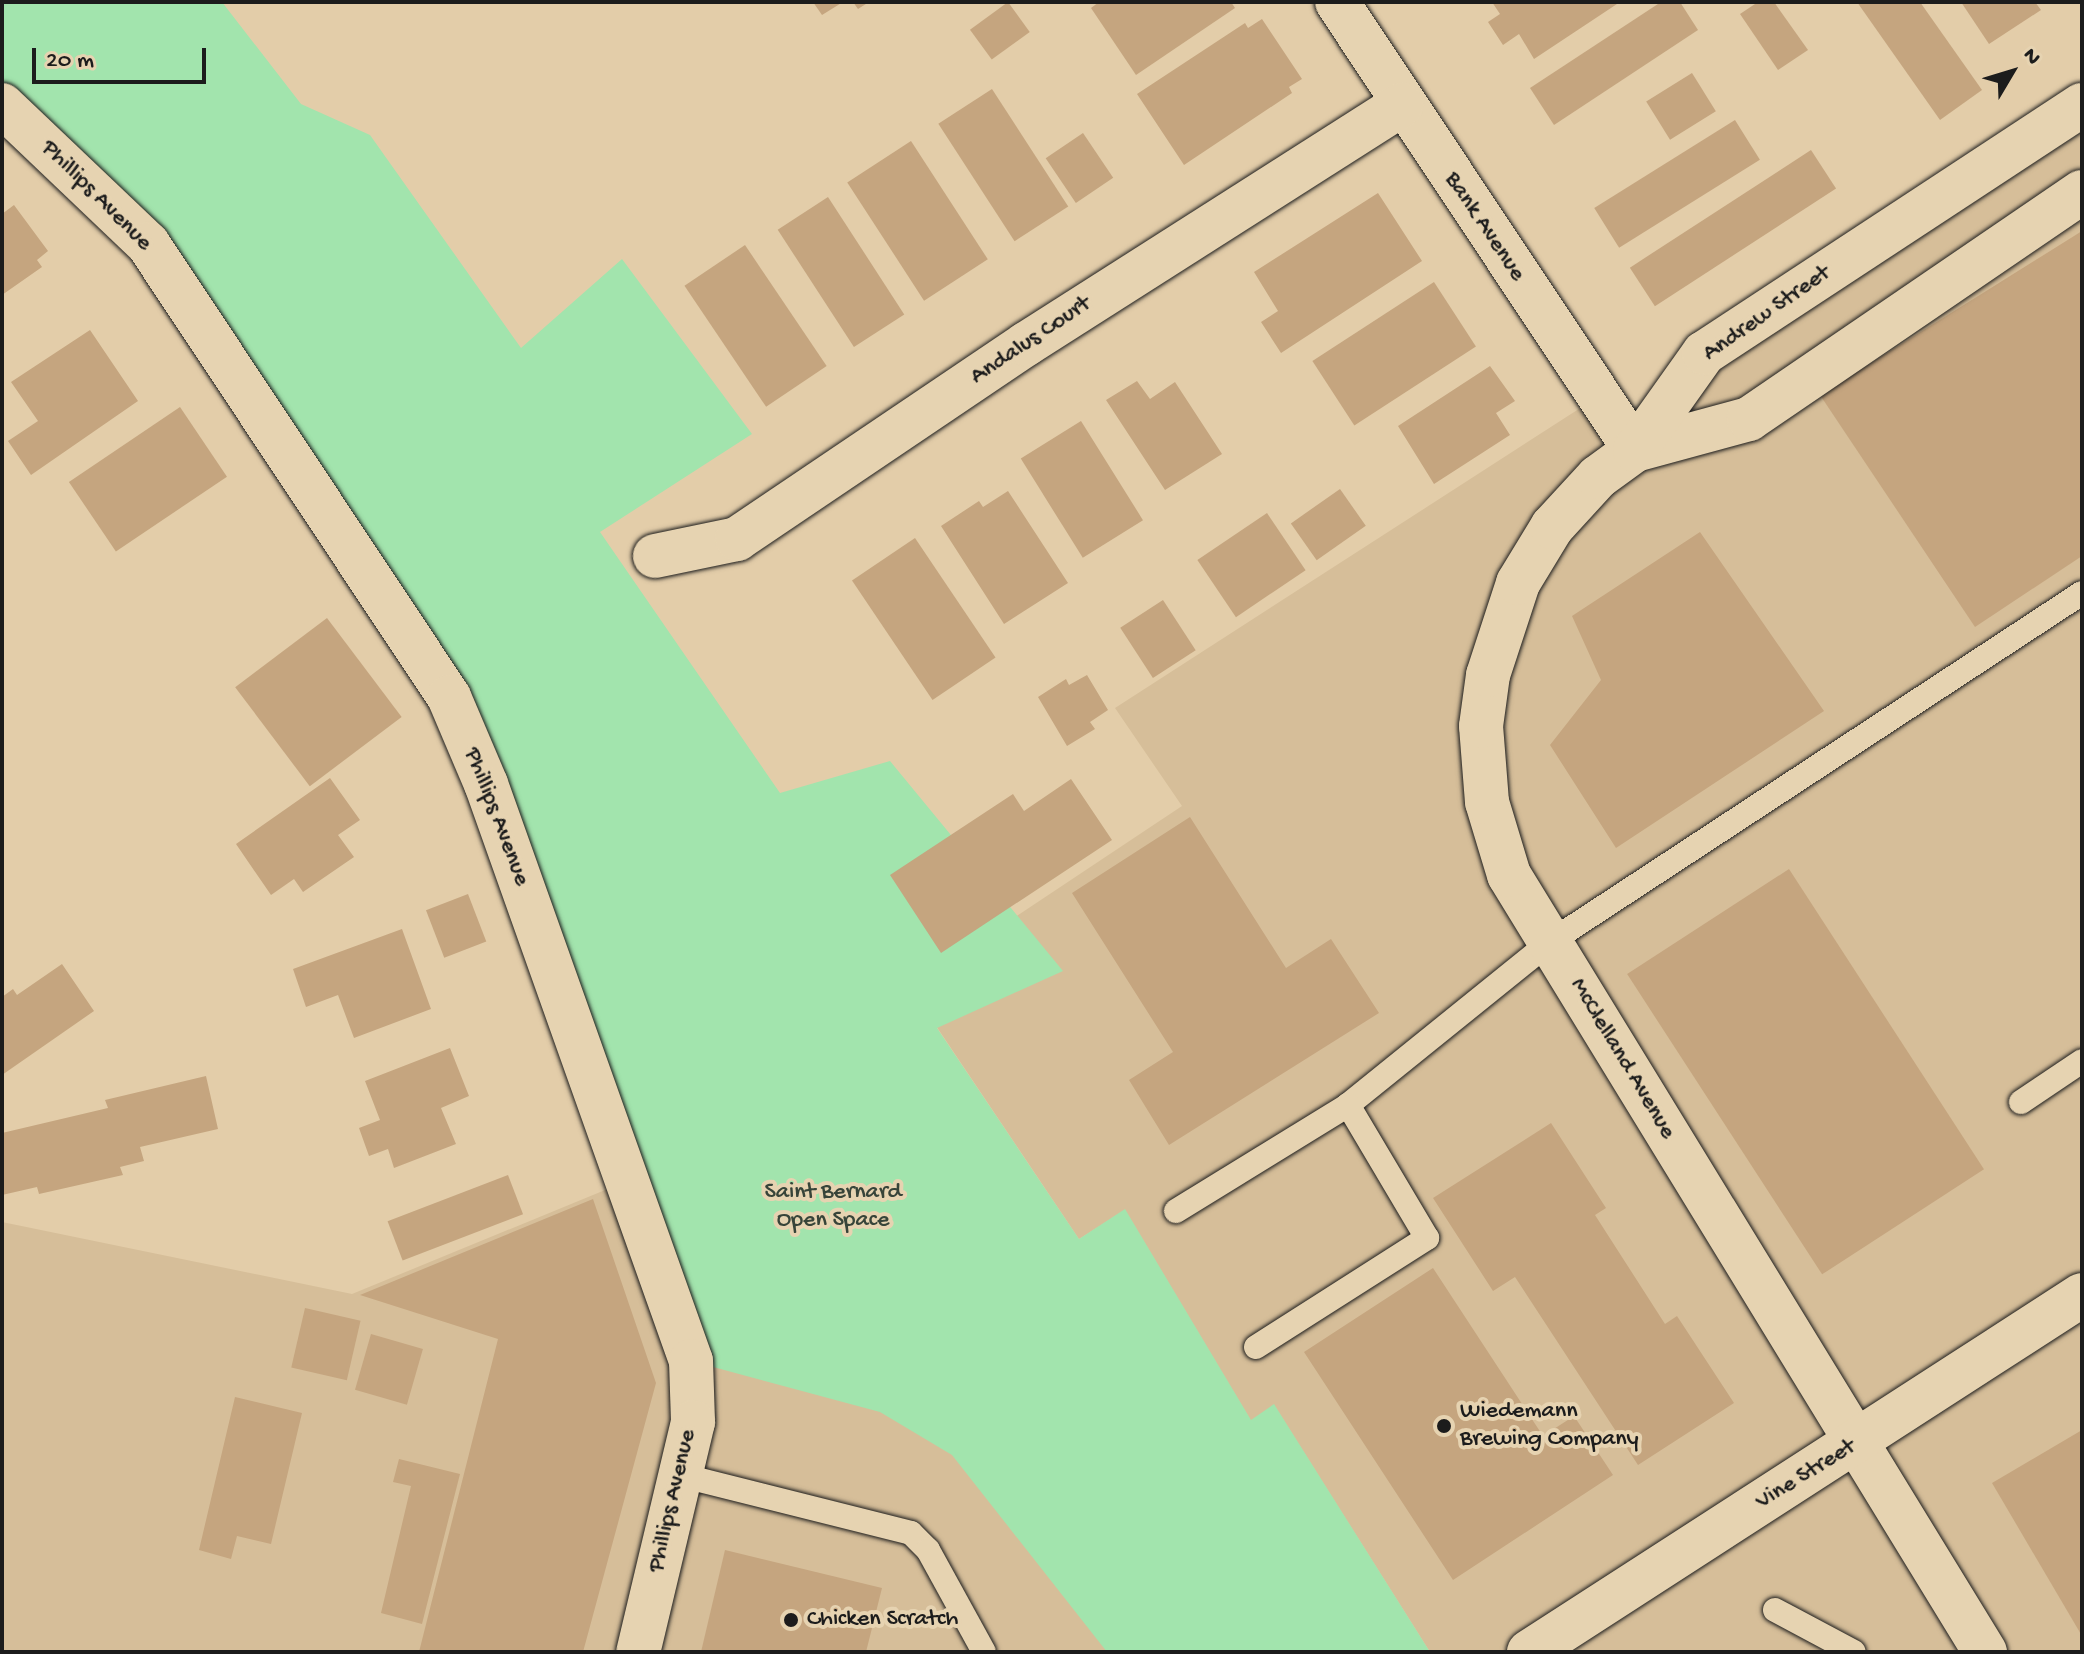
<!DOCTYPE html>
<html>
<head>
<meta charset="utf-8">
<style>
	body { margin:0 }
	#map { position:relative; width:2084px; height:1654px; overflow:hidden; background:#e3cda9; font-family:"Gochi Hand",sans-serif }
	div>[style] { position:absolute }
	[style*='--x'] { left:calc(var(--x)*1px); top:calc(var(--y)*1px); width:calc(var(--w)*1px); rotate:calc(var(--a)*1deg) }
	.built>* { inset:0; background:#d6be99 }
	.green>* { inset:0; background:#a2e4ad }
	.building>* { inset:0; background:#c5a57f; transform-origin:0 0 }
	.roads { filter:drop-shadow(0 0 2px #1c1c1c) drop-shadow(0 0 2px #1c1c1c) }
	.lane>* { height:24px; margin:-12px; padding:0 12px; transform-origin:12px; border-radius:12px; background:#e6d3b1 }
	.street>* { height:44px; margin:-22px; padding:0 22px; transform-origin:22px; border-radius:22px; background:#e6d3b1 }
	.secondary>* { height:44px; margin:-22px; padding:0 22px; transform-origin:22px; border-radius:22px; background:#e6d3b1 }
	.dots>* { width:22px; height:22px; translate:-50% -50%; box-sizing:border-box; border:4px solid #e6d3b1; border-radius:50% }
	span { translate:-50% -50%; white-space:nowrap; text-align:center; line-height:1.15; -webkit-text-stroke:8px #e6d3b1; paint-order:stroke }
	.street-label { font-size:24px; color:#1c1c1c }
	.park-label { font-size:24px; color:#374439 }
	.poi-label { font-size:24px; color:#1c1c1c }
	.left { translate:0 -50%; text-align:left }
	.frame { position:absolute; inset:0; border:4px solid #1c1c1c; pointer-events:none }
	.north { position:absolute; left:1972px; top:32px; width:80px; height:80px; -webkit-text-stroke:6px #e6d3b1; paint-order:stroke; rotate:52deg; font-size:22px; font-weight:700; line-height:32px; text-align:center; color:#1c1c1c }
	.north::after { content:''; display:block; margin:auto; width:28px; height:36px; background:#1c1c1c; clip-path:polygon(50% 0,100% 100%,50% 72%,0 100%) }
	.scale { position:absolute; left:32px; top:48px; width:174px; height:36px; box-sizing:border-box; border:4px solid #1c1c1c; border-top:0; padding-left:10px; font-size:24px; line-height:28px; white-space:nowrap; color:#1c1c1c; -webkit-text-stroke:6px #e6d3b1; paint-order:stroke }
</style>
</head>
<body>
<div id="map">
	<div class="built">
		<div style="clip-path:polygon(2082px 105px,2082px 1652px,1430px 1652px,1274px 1405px,1251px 1421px,1125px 1210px,1079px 1239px,910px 987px,1182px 806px,1115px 708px,1599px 396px,1634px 449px,1704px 353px)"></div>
		<div style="clip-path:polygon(627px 1181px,986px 1441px,1108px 1652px,2px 1652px,2px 1222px,352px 1294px)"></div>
	</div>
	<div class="green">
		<div style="clip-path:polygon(2px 2px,222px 2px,301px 104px,370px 135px,521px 348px,622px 259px,752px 434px,600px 532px,780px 793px,890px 761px,1063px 971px,937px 1028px,1079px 1239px,1125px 1209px,1251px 1420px,1274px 1404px,1430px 1652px,1107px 1652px,952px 1455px,880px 1412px,691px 1361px,486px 784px,196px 312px,2px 105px)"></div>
	</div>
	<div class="building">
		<div style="clip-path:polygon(813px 2px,843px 2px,822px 15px)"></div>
		<div style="clip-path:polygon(853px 2px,869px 2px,858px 9px)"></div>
		<div style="left:1008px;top:2px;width:37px;height:47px;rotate:54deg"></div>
		<div style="clip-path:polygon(1099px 2px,1231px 2px,1235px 8px,1136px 75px,1091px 8px)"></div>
		<div style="clip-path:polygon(1492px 2px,1620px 2px,1534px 59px,1519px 34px,1503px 45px,1488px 22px,1500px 14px)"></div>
		<div style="clip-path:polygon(1661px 2px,1680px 2px,1698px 30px,1554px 125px,1530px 88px)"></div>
		<div style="clip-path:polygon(1758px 2px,1774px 2px,1808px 50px,1778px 70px,1740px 14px)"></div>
		<div style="clip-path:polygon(1857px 2px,1920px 2px,1982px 90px,1940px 120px)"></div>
		<div style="clip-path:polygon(1961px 2px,2035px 2px,2041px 10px,1989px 44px)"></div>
		<div style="clip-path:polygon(1262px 19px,1302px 79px,1289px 87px,1292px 93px,1184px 165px,1137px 94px,1245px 23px,1248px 28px)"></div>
		<div style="left:1692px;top:73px;width:45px;height:54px;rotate:58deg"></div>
		<div style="left:992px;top:89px;width:140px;height:64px;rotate:57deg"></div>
		<div style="left:1735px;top:120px;width:47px;height:166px;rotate:58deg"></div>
		<div style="left:1083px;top:133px;width:54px;height:45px;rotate:56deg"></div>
		<div style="left:911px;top:141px;width:141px;height:76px;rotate:57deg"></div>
		<div style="left:1811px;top:150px;width:46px;height:216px;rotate:57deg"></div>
		<div style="clip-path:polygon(1378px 193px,1422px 261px,1281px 353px,1261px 322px,1278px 311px,1254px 272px)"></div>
		<div style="left:828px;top:197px;width:140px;height:60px;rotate:57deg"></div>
		<div style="clip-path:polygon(14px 205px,48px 251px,37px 260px,42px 267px,2px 295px,2px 214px)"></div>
		<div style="clip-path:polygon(2082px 231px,2082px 556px,1975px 627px,1820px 395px)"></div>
		<div style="left:745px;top:245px;width:146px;height:73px;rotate:56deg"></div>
		<div style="left:1434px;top:282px;width:77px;height:145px;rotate:57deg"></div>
		<div style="clip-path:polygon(90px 330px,138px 401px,31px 475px,8px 441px,38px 421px,11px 382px)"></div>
		<div style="clip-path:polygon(1490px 366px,1515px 401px,1496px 413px,1510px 435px,1434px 484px,1398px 426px)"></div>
		<div style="clip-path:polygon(1137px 381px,1150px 399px,1175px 382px,1222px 454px,1165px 490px,1106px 400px)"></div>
		<div style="left:180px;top:407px;width:84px;height:134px;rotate:56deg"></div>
		<div style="left:1081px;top:421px;width:117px;height:71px;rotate:58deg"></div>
		<div style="left:1340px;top:489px;width:45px;height:60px;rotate:55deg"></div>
		<div style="clip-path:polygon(1008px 491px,1068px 583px,1004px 624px,941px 526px,979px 501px,983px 507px)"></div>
		<div style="left:1267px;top:513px;width:69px;height:84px;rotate:56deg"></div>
		<div style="clip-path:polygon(1700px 532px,1824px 711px,1616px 848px,1550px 745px,1601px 680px,1572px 616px)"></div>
		<div style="left:915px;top:538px;width:144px;height:76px;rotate:56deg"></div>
		<div style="left:1163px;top:600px;width:60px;height:51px;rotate:57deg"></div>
		<div style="left:327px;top:618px;width:124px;height:115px;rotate:53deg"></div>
		<div style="clip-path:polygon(1087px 675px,1108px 710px,1090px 722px,1095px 729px,1067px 746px,1038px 697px,1066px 679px,1069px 685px)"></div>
		<div style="clip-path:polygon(330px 778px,360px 820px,338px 835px,354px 857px,303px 892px,294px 879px,271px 895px,236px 844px)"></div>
		<div style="clip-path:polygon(1071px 779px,1112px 840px,941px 953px,890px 875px,1013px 794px,1024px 811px)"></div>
		<div style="clip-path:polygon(1190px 817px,1286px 968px,1331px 939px,1379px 1013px,1169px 1145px,1129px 1080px,1173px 1052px,1072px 893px)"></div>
		<div style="left:1789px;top:869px;width:358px;height:193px;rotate:57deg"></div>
		<div style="left:468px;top:894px;width:51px;height:45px;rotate:69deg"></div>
		<div style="clip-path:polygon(402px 929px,431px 1009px,354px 1038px,338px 995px,306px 1007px,293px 969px)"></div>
		<div style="clip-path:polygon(62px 964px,94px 1011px,2px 1075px,2px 997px,13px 989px,17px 995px)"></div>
		<div style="clip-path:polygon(450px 1048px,469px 1096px,441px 1108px,456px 1144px,394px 1168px,388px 1149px,369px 1156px,359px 1128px,380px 1120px,365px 1081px)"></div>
		<div style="clip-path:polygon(206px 1076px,218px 1129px,140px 1147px,144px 1161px,120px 1167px,123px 1175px,39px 1194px,37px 1187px,2px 1195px,2px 1133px,108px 1108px,105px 1100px)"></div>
		<div style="clip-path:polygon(1551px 1123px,1606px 1208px,1595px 1215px,1665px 1324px,1677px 1316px,1734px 1403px,1638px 1465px,1515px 1277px,1493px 1291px,1433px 1198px)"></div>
		<div style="left:508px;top:1175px;width:42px;height:129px;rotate:69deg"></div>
		<div style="clip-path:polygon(593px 1199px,656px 1383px,583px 1652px,419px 1652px,498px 1339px,360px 1295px)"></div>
		<div style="clip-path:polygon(1433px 1268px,1543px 1436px,1574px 1416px,1613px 1475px,1453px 1580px,1304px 1352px)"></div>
		<div style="left:305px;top:1308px;width:57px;height:61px;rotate:13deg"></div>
		<div style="left:371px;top:1334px;width:54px;height:58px;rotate:16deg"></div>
		<div style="clip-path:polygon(235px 1397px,302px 1413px,271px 1544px,237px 1536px,231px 1559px,199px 1550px)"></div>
		<div style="clip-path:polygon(2082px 1430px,2082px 1636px,1992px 1483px)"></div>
		<div style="clip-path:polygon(399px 1459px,460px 1474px,422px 1624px,381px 1613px,411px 1486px,393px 1482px)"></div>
		<div style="clip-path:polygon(725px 1550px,882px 1588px,866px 1652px,701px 1652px)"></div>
	</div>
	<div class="roads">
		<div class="lane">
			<div style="--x:2021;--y:1102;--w:73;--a:-33.9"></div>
			<div style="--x:1176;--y:1211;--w:202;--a:-31.6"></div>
			<div style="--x:1348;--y:1105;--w:260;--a:-38.9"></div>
			<div style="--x:1550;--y:942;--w:636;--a:-33.27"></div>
			<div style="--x:1256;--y:1347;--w:203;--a:-32.5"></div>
			<div style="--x:1427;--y:1238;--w:155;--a:-120.7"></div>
			<div style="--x:680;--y:1475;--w:238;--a:14.1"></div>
			<div style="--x:911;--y:1533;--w:24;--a:45"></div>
			<div style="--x:928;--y:1550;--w:116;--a:61.2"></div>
			<div style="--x:1775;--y:1610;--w:89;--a:28"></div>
		</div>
		<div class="street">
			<div style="--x:1337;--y:2;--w:538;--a:56.37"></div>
			<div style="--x:2;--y:105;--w:202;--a:43.6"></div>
			<div style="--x:148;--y:244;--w:544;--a:56.4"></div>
			<div style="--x:449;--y:697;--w:95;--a:67"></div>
			<div style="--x:486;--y:784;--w:612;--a:70.44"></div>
			<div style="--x:691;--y:1361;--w:61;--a:88.1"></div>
			<div style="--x:693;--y:1422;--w:236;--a:103.4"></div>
			<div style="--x:1635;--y:450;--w:118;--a:-15.2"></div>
			<div style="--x:1749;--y:419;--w:403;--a:-34.3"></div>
			<div style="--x:655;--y:556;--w:84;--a:-11.7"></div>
			<div style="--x:737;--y:539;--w:349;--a:-34"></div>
			<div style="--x:1026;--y:344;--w:445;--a:-32.5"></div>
			<div style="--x:1985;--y:1652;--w:911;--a:-121.49"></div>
			<div style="--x:1509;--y:875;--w:76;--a:-106.8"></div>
			<div style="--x:1487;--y:802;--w:76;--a:-94.5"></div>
			<div style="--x:1481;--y:726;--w:51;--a:-82.2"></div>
			<div style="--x:1488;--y:675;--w:97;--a:-71.9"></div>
			<div style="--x:1518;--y:583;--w:66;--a:-58.7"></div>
			<div style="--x:1552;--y:527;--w:68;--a:-47.4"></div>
			<div style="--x:1598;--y:477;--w:46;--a:-36.1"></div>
			<div style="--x:1635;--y:450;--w:119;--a:-54.6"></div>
			<div style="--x:1704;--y:353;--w:452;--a:-33.3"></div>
		</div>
		<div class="secondary">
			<div style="--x:1529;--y:1652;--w:658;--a:-32.85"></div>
		</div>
	</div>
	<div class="dots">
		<div style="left:1444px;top:1426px;background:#1c1c1c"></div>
		<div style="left:791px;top:1620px;background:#1c1c1c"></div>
	</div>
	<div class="street-label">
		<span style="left:96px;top:196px;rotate:45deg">Phillips Avenue</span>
		<span style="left:1484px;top:227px;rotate:56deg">Bank Avenue</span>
		<span style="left:1767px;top:314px;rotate:-35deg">Andrew Street</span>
		<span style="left:1031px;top:341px;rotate:-34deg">Andalus Court</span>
		<span style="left:496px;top:817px;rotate:69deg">Phillips Avenue</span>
		<span style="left:1622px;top:1059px;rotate:59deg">McClelland Avenue</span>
		<span style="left:1806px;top:1475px;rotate:-32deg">Vine Street</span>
		<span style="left:673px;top:1501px;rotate:-77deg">Phillips Avenue</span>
	</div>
	<div class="park-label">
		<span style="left:833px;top:1207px">Saint Bernard<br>Open Space</span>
	</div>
	<div class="poi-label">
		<span class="left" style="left:1460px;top:1426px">Wiedemann<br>Brewing Company</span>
		<span class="left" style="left:807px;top:1620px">Chicken Scratch</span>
	</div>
	<div class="frame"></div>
	<div class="north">N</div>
	<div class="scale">20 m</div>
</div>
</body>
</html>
